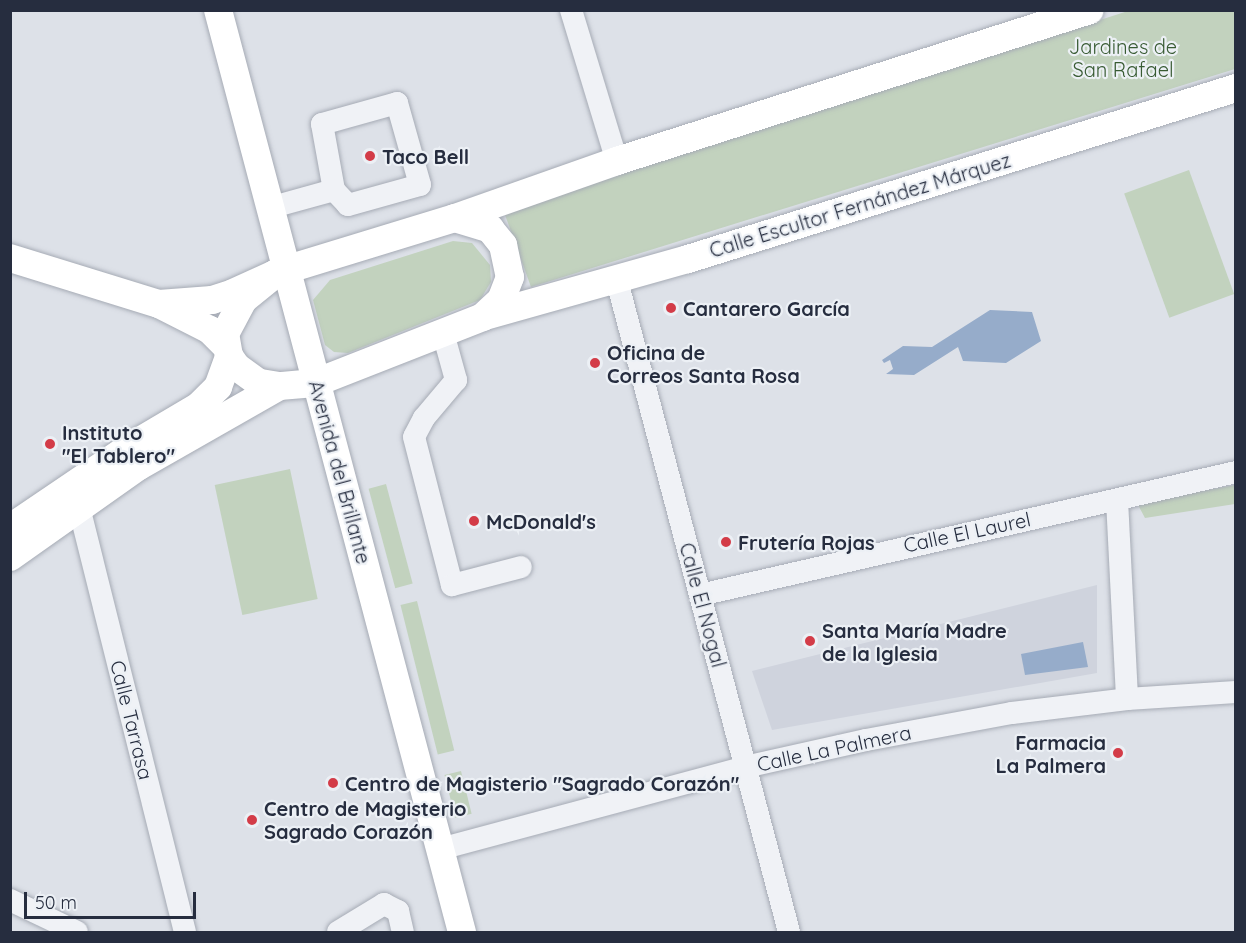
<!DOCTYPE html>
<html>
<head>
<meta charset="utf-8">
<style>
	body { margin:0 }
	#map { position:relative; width:1246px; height:943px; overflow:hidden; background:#dde1e8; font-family:Quicksand,sans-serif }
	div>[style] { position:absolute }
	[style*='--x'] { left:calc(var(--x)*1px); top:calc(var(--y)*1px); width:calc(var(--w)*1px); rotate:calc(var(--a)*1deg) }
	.built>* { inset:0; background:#cfd3dd }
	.green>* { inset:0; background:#c2d2be; transform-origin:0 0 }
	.water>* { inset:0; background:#96acca }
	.roads { filter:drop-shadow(0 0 2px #a6abb5) drop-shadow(0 0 2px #a6abb5) }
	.minor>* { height:22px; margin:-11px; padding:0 11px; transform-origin:11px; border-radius:11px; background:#f0f2f6 }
	.major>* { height:28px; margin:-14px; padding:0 14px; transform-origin:14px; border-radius:14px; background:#fff }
	.dots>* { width:16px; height:16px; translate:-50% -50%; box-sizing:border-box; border:3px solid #ecf0f5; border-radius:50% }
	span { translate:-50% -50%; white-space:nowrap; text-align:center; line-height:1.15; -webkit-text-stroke:4.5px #ecf0f5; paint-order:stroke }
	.park-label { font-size:20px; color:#385b33 }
	.poi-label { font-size:20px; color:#262d3f; font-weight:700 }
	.left { translate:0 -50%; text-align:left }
	.right { translate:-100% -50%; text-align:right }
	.street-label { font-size:20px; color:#262d3f }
	.frame { position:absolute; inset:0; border:12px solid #262d3f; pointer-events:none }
	.scale { position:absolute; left:24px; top:892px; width:172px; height:27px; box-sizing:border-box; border:3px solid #262d3f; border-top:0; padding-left:8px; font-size:18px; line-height:21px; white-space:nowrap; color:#262d3f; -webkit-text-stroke:4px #ecf0f5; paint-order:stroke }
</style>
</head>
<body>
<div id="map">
	<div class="built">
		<div style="clip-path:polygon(1097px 585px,1097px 673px,772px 730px,752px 671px)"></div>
	</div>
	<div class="green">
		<div style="clip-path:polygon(1128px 11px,1235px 11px,1235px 69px,531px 287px,504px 212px)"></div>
		<div style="left:1189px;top:170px;width:132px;height:69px;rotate:70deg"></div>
		<div style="clip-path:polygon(453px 241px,472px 243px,490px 265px,491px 282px,480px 300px,348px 353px,334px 352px,325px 345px,313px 300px,330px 280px)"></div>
		<div style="left:290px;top:469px;width:133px;height:77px;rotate:78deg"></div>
		<div style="left:386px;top:484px;width:103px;height:18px;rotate:75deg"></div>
		<div style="clip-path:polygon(1235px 485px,1235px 504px,1145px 518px,1137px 503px)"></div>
		<div style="left:417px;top:601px;width:154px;height:17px;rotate:76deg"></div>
		<div style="left:461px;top:771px;width:44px;height:17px;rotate:76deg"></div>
	</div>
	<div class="water">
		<div style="clip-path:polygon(990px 310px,1032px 312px,1041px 341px,1006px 363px,963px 361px,958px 347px,914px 375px,886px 374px,893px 369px,890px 360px,884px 363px,882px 360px,903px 346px,932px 347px)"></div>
		<div style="clip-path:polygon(1083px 642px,1088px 667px,1025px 675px,1021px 654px)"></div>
	</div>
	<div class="roads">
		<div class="minor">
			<div style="--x:571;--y:10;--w:158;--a:73.1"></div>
			<div style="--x:397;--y:103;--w:85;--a:74.3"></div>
			<div style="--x:420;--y:185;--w:75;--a:164.5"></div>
			<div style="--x:348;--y:205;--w:21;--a:-133"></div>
			<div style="--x:334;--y:190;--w:67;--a:-100.3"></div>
			<div style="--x:322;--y:124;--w:78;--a:-15.6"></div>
			<div style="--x:269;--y:208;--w:67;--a:-15.5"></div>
			<div style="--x:616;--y:277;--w:677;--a:75.2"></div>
			<div style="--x:443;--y:333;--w:49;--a:74.5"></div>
			<div style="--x:456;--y:380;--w:50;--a:130.1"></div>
			<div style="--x:424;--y:418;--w:21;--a:118"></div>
			<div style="--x:414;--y:437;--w:153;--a:75.6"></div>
			<div style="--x:452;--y:585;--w:71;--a:-14.6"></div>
			<div style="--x:1117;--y:500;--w:199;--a:87.1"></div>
			<div style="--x:79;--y:507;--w:438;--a:76"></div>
			<div style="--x:700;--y:595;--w:550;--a:-12.92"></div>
			<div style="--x:440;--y:849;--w:316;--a:-15"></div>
			<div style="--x:745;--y:767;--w:124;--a:-12.6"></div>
			<div style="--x:866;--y:740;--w:148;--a:-10.5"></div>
			<div style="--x:1012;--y:713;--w:116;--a:-6.9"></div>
			<div style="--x:1127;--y:699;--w:109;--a:-3.7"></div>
			<div style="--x:10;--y:900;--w:74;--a:25.5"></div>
			<div style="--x:338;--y:932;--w:54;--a:-31.3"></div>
			<div style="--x:384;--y:904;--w:16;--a:27"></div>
			<div style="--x:398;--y:911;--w:22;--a:77"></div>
		</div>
		<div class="major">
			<div style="--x:218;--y:10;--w:954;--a:75.18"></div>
			<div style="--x:455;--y:218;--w:172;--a:-19.4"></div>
			<div style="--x:617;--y:161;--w:496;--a:-17.7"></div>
			<div style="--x:10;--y:258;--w:156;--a:17.2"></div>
			<div style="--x:159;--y:304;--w:57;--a:27"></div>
			<div style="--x:210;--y:330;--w:23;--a:45"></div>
			<div style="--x:159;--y:304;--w:53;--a:-4.3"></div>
			<div style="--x:212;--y:300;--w:22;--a:-18"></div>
			<div style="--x:233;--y:293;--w:46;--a:-24.3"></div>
			<div style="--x:275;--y:274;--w:11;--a:-22"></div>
			<div style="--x:285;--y:270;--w:178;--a:-17"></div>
			<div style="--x:455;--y:218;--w:37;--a:17"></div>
			<div style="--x:490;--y:229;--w:21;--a:51"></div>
			<div style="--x:503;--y:245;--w:33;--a:78"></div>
			<div style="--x:510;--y:277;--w:25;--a:111"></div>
			<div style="--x:501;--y:300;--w:25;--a:137"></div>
			<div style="--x:483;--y:317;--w:180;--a:158.6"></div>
			<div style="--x:315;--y:383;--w:36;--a:175"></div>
			<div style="--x:279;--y:386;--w:20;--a:-171"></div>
			<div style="--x:259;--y:383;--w:29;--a:-144"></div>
			<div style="--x:236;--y:366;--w:12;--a:-125"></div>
			<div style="--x:229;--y:356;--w:22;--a:-100"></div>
			<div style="--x:225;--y:334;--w:40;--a:-62"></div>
			<div style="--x:244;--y:299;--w:40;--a:-39"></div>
			<div style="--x:485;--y:316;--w:211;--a:-15.7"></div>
			<div style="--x:688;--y:259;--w:574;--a:-17.33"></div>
			<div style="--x:10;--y:528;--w:143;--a:-34.1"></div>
			<div style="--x:128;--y:448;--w:82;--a:-30.6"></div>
			<div style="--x:199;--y:406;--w:27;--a:-45"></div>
			<div style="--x:218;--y:387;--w:33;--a:-70"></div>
			<div style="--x:10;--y:557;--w:158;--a:-35.2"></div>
			<div style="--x:139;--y:466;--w:161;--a:-29.7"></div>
		</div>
	</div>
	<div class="dots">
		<div style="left:370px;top:156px;background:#d33c48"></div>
		<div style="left:671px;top:308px;background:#d33c48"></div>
		<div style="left:595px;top:363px;background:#d33c48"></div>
		<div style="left:50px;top:444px;background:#d33c48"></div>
		<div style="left:474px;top:521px;background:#d33c48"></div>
		<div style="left:726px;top:542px;background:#d33c48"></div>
		<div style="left:810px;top:641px;background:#d33c48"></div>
		<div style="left:1118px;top:753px;background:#d33c48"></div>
		<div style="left:333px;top:783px;background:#d33c48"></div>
		<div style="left:252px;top:820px;background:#d33c48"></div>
	</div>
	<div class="park-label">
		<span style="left:1123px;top:58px">Jardines de<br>San Rafael</span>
	</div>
	<div class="poi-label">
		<span class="left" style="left:382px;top:156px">Taco Bell</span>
		<span class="left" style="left:683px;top:308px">Cantarero García</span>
		<span class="left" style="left:607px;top:364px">Oficina de<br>Correos Santa Rosa</span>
		<span class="left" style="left:62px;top:444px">Instituto<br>"El Tablero"</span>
		<span class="left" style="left:486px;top:521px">McDonald's</span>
		<span class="left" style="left:738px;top:542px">Frutería Rojas</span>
		<span class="left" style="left:822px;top:642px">Santa María Madre<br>de la Iglesia</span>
		<span class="right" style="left:1106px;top:754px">Farmacia<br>La Palmera</span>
		<span class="left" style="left:345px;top:783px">Centro de Magisterio "Sagrado Corazón"</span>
		<span class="left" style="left:264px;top:820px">Centro de Magisterio<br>Sagrado Corazón</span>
	</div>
	<div class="street-label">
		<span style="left:860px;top:205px;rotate:-17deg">Calle Escultor Fernández Márquez</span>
		<span style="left:340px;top:472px;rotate:75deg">Avenida del Brillante</span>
		<span style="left:967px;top:532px;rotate:-12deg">Calle El Laurel</span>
		<span style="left:703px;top:605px;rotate:75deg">Calle El Nogal</span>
		<span style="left:132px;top:720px;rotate:76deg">Calle Tarrasa</span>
		<span style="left:834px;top:748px;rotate:-12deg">Calle La Palmera</span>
	</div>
	<div class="frame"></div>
	<div class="scale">50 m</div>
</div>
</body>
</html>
